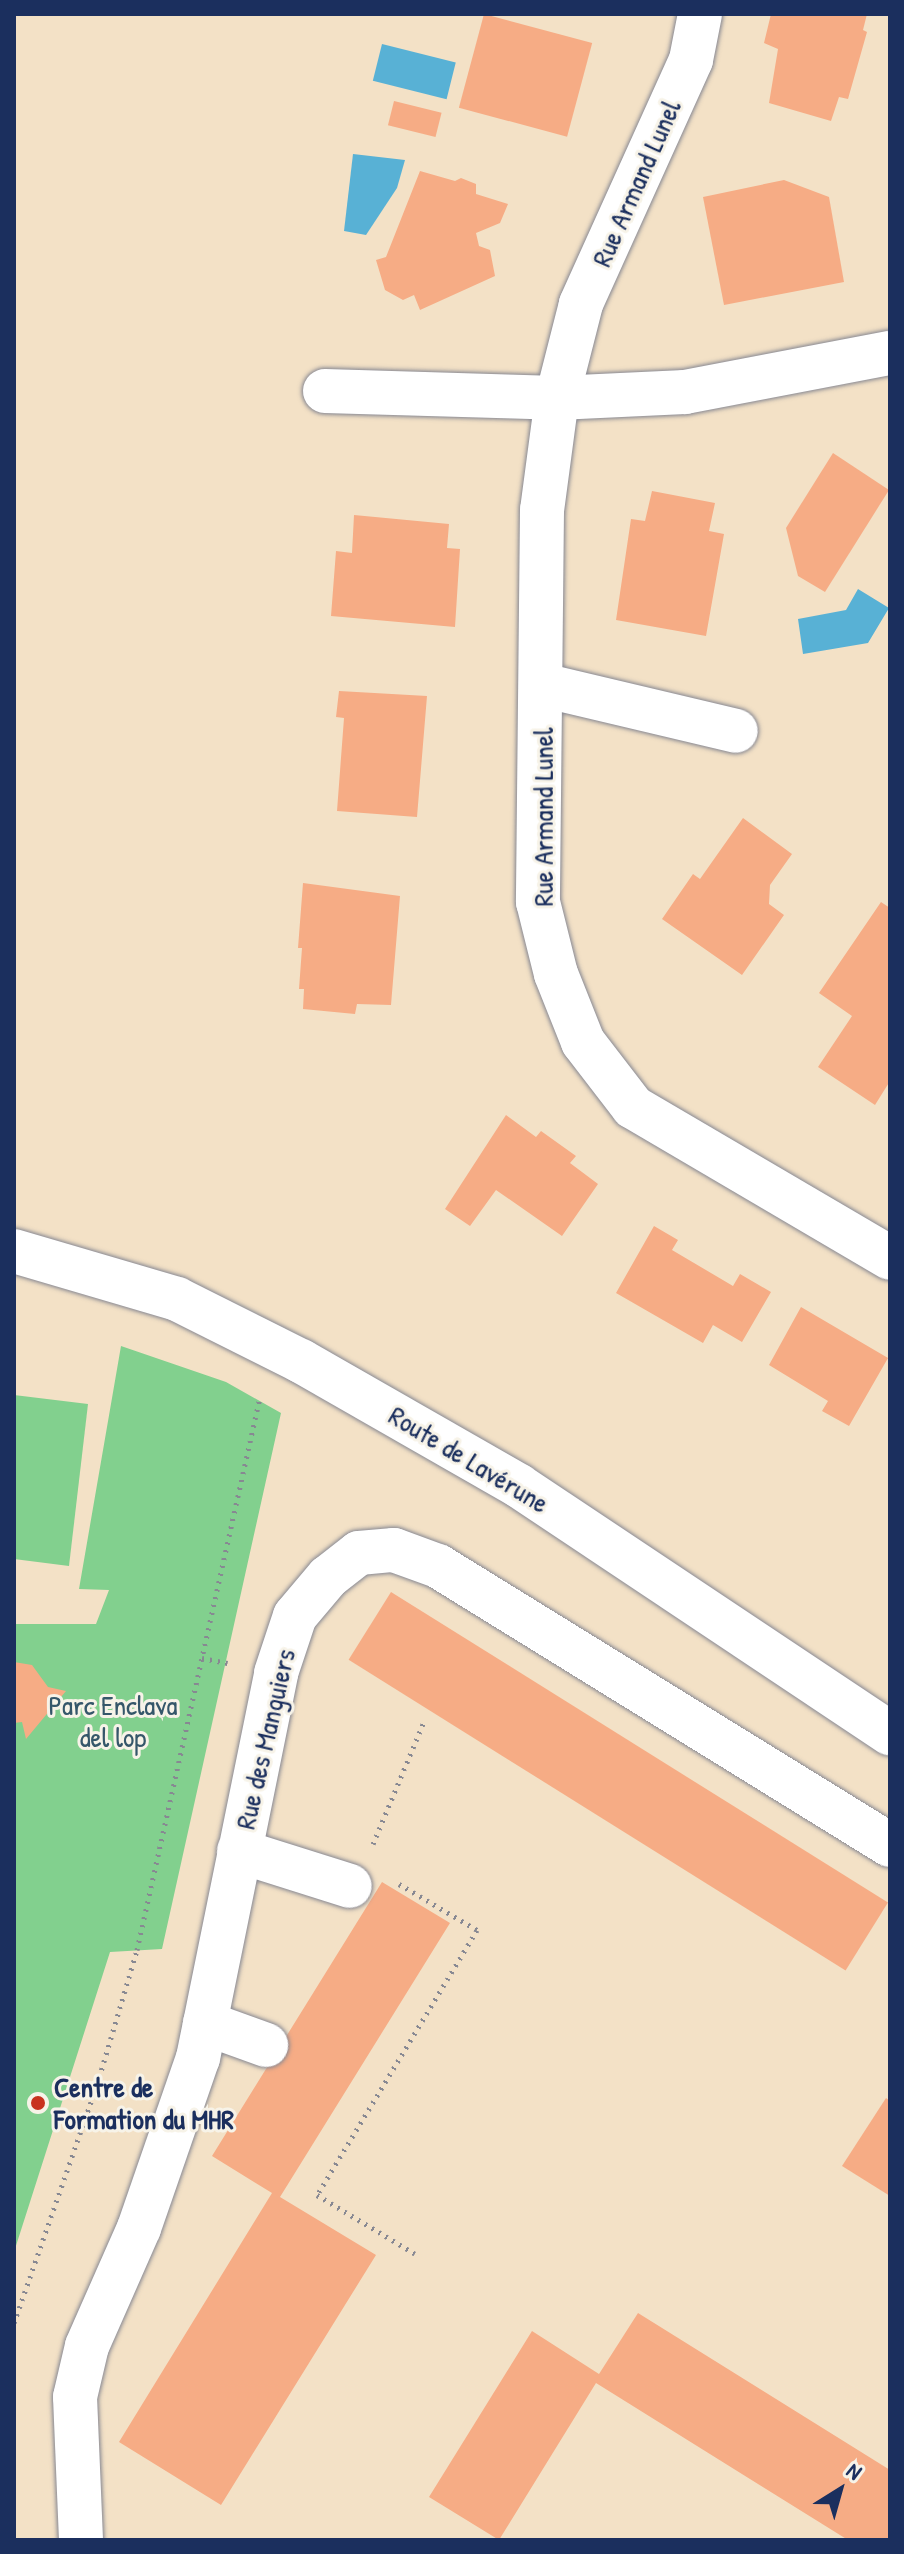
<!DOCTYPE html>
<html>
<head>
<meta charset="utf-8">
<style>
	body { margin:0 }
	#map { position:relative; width:904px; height:2554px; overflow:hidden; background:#f3e1c6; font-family:"Patrick Hand",sans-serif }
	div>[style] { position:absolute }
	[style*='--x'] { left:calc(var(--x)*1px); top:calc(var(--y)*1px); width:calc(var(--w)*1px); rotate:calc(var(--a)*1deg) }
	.green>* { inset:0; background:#82d08e }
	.water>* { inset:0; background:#58b1d5; transform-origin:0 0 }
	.building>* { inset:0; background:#f6ac85; transform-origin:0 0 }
	.path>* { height:5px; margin-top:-2.5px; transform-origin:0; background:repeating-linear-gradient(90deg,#878892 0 2px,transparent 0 8px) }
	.roads { filter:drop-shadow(0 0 2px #878892) drop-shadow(0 0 2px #878892) }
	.minor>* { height:44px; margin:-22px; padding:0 22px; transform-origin:22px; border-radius:22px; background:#fff }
	.dots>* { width:22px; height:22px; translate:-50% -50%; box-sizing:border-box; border:4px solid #f7f3e8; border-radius:50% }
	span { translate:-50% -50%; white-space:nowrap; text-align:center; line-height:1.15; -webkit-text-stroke:6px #f7f3e8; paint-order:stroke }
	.street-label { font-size:28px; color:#1b2f5e }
	.park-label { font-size:28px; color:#35576a }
	.poi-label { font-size:28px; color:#1b2f5e; font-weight:700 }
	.left { translate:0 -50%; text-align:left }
	.frame { position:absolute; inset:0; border:16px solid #1b2f5e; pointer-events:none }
	.north { position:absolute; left:800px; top:2450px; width:80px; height:80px; -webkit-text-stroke:6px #f7f3e8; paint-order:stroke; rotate:37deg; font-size:22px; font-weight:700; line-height:32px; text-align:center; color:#1b2f5e }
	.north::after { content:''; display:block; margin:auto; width:28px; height:36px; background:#1b2f5e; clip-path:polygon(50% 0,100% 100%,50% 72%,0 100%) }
</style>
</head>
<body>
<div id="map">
	<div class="green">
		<div style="clip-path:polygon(121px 1346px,226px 1382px,281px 1413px,162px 1949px,110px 1952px,14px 2252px,14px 1624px,96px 1624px,109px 1590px,79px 1589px)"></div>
		<div style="clip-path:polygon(14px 1395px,88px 1404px,69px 1566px,14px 1559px)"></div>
	</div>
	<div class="water">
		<div style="left:382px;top:44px;width:76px;height:38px;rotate:14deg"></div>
		<div style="clip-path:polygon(353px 154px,405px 160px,397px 188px,366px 235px,344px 231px)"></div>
		<div style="clip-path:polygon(858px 589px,889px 608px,868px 643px,803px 654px,798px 619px,846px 610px)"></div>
	</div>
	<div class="building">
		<div style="left:484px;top:14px;width:112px;height:97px;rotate:15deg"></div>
		<div style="clip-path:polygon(771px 14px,867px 14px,863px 30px,867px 32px,848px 99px,839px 97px,831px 121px,769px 103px,778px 49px,764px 43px)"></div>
		<div style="left:394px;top:101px;width:49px;height:25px;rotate:14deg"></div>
		<div style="clip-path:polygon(420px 171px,455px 181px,461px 178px,476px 184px,476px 194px,508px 204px,500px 223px,476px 233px,479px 246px,490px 250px,495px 276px,420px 310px,414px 295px,403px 300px,385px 290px,376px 260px,386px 257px)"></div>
		<div style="clip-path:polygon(784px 180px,829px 197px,844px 282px,724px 305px,703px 197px)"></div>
		<div style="clip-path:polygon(833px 453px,889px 490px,825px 592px,798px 576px,786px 528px)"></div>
		<div style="clip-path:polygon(652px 491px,715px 503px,709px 531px,724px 534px,706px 636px,616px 620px,631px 519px,645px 521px)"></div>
		<div style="clip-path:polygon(354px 515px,449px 524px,447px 548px,460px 549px,455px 627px,331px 616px,336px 551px,352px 553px)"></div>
		<div style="clip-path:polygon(339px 691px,427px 696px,417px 817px,337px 811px,344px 718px,336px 717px)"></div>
		<div style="clip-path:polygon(743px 818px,792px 854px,770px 885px,769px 904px,784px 915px,742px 975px,662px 919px,693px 874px,700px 879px)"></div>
		<div style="clip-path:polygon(303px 883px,400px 896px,391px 1005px,357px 1004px,355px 1014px,303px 1009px,304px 989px,299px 989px,302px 948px,298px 948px)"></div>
		<div style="clip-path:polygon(881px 902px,890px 908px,890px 1081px,875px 1105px,818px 1067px,852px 1016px,819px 993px)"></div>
		<div style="clip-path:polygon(506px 1115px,536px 1137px,541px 1131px,576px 1156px,570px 1163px,598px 1184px,562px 1236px,496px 1190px,470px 1226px,445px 1209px)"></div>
		<div style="clip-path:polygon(654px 1226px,678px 1240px,672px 1250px,733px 1286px,740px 1274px,771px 1292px,742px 1342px,713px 1325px,703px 1343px,616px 1293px)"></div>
		<div style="clip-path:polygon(801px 1307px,888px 1358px,849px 1426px,822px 1411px,828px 1401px,769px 1365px)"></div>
		<div style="left:391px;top:1592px;width:586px;height:80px;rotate:32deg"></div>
		<div style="clip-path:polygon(14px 1662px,32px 1665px,48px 1687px,66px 1691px,26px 1739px,22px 1722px,14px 1723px)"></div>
		<div style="clip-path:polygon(382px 1882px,450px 1923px,280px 2197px,376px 2255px,221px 2505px,119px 2442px,272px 2193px,212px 2156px)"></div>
		<div style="clip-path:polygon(886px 2098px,890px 2101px,890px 2196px,842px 2166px)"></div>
		<div style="clip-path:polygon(638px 2313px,890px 2470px,889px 2540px,848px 2540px,596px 2383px,499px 2540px,429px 2497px,532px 2331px,599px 2374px)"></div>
	</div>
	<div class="path">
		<div style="--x:202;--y:1658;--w:26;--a:11"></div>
		<div style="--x:373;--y:1844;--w:135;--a:-67.4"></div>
		<div style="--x:399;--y:1884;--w:91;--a:30.5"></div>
		<div style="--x:477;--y:1930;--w:310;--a:121.1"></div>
		<div style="--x:317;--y:2195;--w:114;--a:31"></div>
		<div style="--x:14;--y:2323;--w:252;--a:-70.8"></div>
		<div style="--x:97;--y:2085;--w:141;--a:-73.5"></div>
		<div style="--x:137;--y:1950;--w:567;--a:-77.46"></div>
	</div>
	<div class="roads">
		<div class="minor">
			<div style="--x:700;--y:14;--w:47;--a:101.1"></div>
			<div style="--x:691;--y:60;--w:268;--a:114.3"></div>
			<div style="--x:581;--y:304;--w:97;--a:104.3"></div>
			<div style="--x:557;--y:398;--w:113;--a:97.6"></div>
			<div style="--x:542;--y:510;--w:392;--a:90.6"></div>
			<div style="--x:538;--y:902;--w:74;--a:76"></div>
			<div style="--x:556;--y:974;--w:73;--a:68.3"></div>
			<div style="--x:583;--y:1042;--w:82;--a:52.4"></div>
			<div style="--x:633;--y:1107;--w:298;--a:30.4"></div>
			<div style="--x:325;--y:391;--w:232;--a:1.7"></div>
			<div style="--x:557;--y:398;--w:128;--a:-2.7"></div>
			<div style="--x:685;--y:392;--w:209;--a:-10.8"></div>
			<div style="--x:542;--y:685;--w:199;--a:13.3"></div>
			<div style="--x:14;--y:1251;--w:170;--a:16.4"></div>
			<div style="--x:177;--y:1299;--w:139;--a:26.6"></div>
			<div style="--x:301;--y:1361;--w:251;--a:29.8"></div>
			<div style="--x:519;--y:1486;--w:446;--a:33.7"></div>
			<div style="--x:239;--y:1851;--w:116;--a:17.5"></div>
			<div style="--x:205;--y:2023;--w:65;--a:19.8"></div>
			<div style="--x:81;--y:2540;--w:143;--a:-92.4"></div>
			<div style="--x:75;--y:2397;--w:52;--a:-76.8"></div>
			<div style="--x:87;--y:2346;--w:129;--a:-66.2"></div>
			<div style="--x:139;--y:2228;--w:180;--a:-70.9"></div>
			<div style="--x:198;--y:2058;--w:393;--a:-78.5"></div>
			<div style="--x:276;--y:1673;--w:60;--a:-71.6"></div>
			<div style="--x:295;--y:1616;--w:51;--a:-49.8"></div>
			<div style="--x:328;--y:1577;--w:39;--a:-38"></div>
			<div style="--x:359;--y:1553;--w:35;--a:-5"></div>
			<div style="--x:394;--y:1550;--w:47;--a:20"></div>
			<div style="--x:438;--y:1566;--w:531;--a:31.69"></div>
		</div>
	</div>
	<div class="dots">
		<div style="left:38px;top:2103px;background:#c8321e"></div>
	</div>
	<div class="street-label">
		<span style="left:636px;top:183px;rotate:-66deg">Rue Armand Lunel</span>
		<span style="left:543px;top:817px;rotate:-90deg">Rue Armand Lunel</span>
		<span style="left:469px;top:1459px;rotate:31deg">Route de Lavérune</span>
		<span style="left:265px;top:1739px;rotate:-77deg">Rue des Manguiers</span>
	</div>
	<div class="park-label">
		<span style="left:113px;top:1721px">Parc Enclava<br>del lop</span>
	</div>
	<div class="poi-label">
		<span class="left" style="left:54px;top:2103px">Centre de<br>Formation du MHR</span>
	</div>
	<div class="frame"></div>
	<div class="north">N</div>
</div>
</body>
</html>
